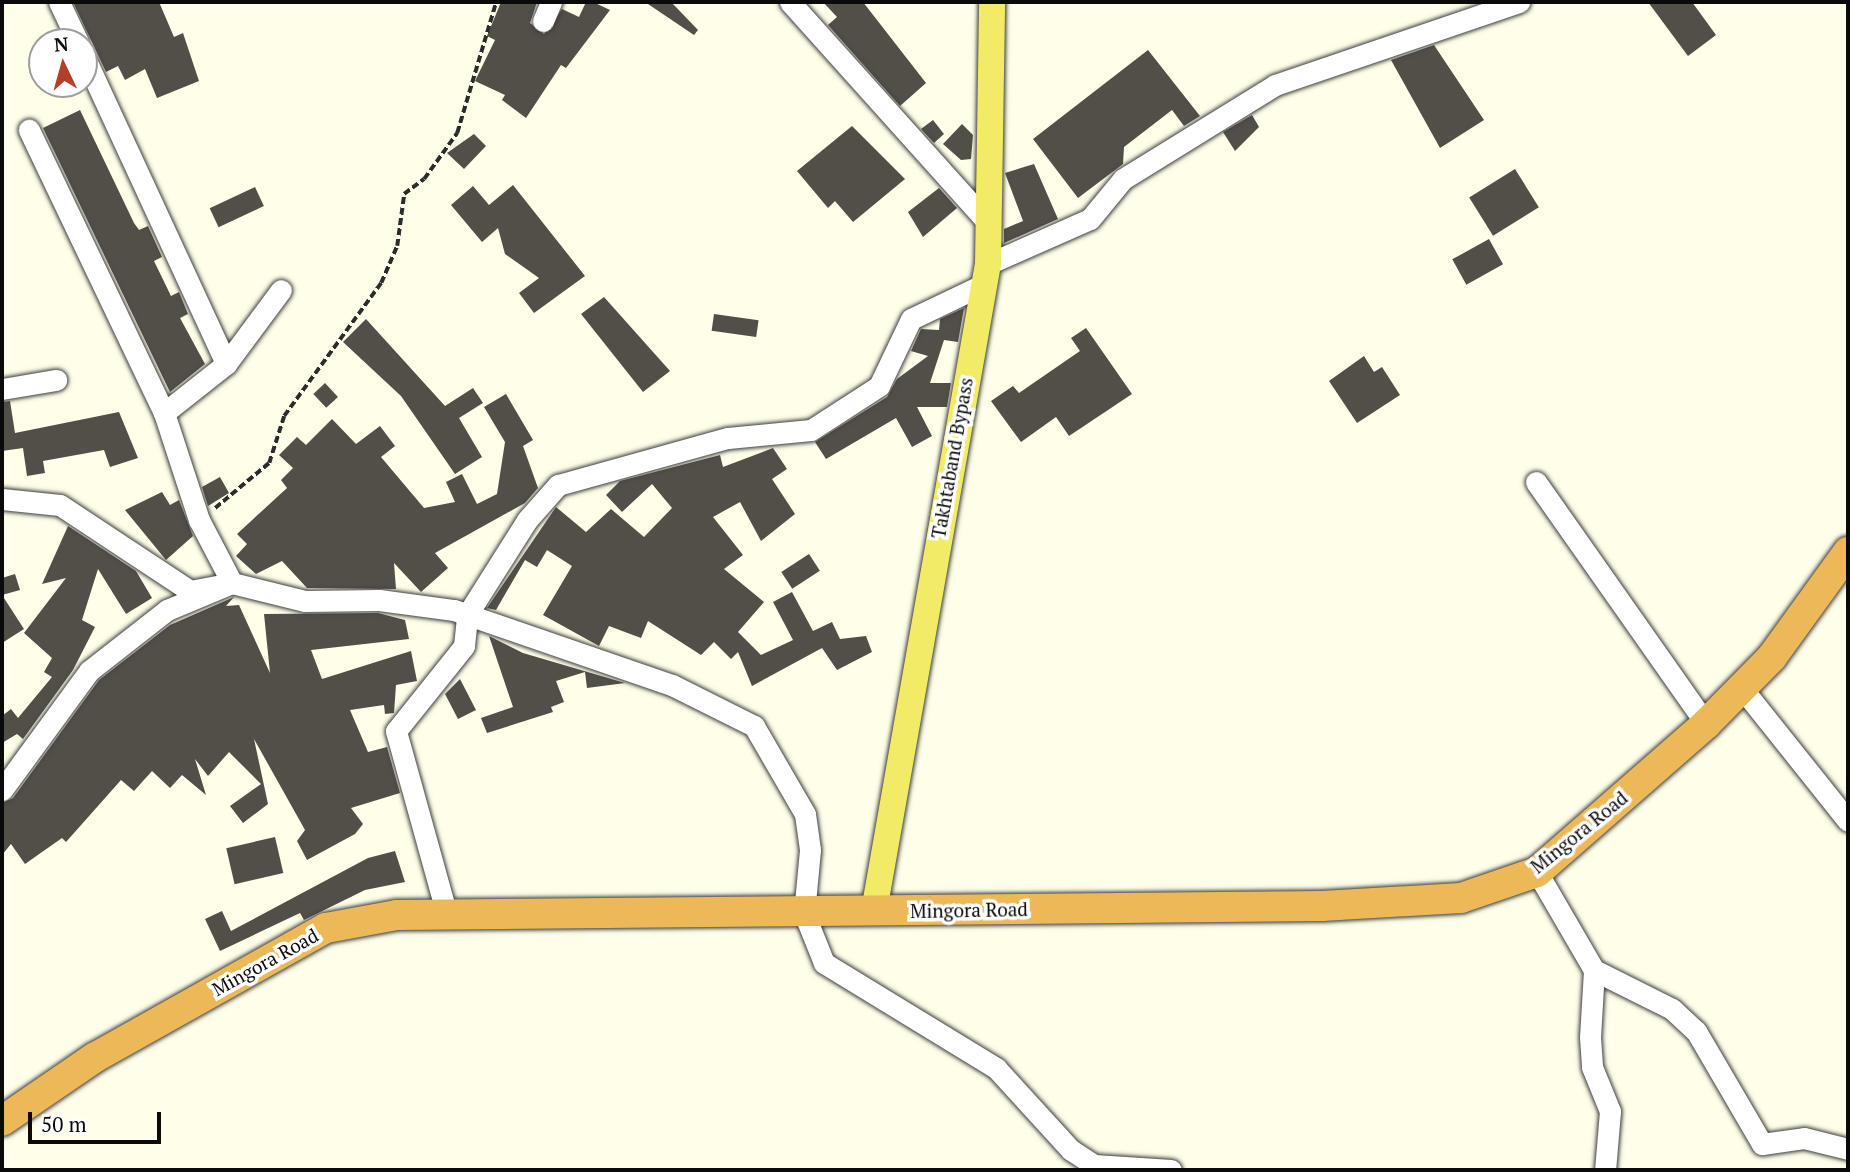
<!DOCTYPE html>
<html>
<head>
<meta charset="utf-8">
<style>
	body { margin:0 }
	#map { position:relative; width:1850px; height:1172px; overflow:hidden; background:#fefee9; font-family:"PT Serif",serif }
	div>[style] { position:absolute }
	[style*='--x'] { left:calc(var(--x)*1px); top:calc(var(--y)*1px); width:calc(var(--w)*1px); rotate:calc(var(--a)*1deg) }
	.building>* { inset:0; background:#524e48; transform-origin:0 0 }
	.path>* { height:3.5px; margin-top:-1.75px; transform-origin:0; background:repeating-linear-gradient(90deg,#2c2c2c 0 7px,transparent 0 10.5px) }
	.roads { filter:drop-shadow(0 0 2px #3d3d3d) drop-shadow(0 0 2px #3d3d3d) }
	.minor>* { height:21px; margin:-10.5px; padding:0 10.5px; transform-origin:10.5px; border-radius:10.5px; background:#fff }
	.major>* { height:26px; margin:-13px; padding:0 13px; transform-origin:13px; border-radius:13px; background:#f2eb65 }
	.highway>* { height:30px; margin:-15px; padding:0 15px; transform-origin:15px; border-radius:15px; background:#edb958 }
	span { translate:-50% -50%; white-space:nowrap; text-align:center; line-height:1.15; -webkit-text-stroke:7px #fff; paint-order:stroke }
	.street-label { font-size:19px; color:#0a0a0a }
	.frame { position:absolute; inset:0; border:4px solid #0a0a0a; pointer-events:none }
	.north { position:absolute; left:28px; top:28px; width:70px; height:70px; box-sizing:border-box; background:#fff; border:2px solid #9d9d9d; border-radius:50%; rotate:355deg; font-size:19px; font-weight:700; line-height:28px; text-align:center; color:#0a0a0a }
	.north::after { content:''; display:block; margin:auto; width:24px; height:32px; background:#b33e2a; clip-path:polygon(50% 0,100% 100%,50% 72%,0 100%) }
	.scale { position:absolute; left:28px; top:1112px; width:133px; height:32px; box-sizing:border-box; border:4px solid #0a0a0a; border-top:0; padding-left:9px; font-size:21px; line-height:24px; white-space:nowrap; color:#0a0a0a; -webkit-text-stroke:5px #fff; paint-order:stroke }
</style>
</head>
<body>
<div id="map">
	<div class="building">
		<div style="clip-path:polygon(73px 2px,159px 2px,174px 37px,183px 33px,199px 81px,157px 98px,145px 69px,125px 80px,118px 66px,106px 72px)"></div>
		<div style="clip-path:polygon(501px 2px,537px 2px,530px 23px,544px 34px,562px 9px,579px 17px,586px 2px,593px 2px,610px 10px,566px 68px,561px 65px,526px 118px,502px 100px,505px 95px,475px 81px,495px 40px,487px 36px)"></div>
		<div style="clip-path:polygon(645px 2px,671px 2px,698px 30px,694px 35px)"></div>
		<div style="clip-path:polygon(823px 2px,863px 2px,926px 83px,900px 106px,828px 25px,837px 17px)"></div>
		<div style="clip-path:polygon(1648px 2px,1692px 2px,1716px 35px,1688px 56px)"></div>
		<div style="clip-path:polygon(1434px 45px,1484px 120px,1440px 148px,1391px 60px)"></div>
		<div style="clip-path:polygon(1148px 50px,1200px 116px,1184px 126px,1172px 110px,1124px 147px,1123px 164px,1078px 198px,1033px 139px)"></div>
		<div style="clip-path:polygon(80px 110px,134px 223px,139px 230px,148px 226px,162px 257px,154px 261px,171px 296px,179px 292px,188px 314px,180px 318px,205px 364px,170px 392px,43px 128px)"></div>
		<div style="clip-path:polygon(1252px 115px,1259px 127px,1235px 151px,1223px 132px)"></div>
		<div style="clip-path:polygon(933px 120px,944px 134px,934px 143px,921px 129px)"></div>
		<div style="clip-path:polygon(962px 124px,973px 135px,971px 159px,961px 160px,943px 144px)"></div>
		<div style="clip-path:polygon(852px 126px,905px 179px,853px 222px,835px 201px,828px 208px,797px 171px)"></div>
		<div style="clip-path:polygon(474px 134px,486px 146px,464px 169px,447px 153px)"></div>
		<div style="clip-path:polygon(1034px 164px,1058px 219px,1004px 243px,1004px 229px,1023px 221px,1005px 173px)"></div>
		<div style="left:1515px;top:169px;width:45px;height:54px;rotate:58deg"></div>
		<div style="clip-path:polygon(513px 185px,585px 276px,534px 313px,519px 293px,539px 278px,505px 254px,498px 228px,482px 242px,451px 205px,473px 186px,489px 205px)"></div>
		<div style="left:255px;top:187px;width:21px;height:50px;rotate:65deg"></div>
		<div style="clip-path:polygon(939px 188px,957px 208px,923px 237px,908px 212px)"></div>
		<div style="left:1489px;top:239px;width:29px;height:42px;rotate:61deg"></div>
		<div style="clip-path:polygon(604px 297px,670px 371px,643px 392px,581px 314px)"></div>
		<div style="clip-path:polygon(964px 308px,958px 342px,944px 340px,930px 383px,951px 383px,947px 407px,917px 407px,932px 436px,912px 447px,896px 418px,826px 459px,815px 442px,887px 397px,897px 379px,928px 356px,911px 351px,921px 329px,939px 330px,940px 319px)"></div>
		<div style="left:714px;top:314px;width:45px;height:17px;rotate:8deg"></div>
		<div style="clip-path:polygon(366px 319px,445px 406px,473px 388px,483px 403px,459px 418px,482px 457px,455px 474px,401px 396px,343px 342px)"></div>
		<div style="clip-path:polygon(1086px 328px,1132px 394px,1069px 436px,1056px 417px,1021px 442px,991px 401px,1013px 386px,1019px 393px,1080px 351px,1071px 338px)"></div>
		<div style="clip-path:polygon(1364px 356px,1374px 372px,1382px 367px,1400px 395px,1357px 423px,1329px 381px)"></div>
		<div style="left:325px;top:383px;width:19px;height:16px;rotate:47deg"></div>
		<div style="clip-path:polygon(506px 394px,533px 440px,523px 446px,538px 488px,525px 503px,435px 553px,448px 568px,421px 592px,394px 563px,396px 589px,307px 588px,282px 561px,256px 574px,236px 556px,247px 544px,237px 534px,287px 488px,281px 480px,293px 468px,279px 455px,297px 437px,306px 445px,332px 419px,356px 444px,380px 426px,395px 446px,381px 457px,424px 508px,455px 502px,446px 482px,462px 474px,477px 504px,497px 494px,505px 442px,484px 407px)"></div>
		<div style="clip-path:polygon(10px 401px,15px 433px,119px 412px,138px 458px,110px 467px,104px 450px,43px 461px,45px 473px,27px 476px,23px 448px,2px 451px,2px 402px)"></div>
		<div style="clip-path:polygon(773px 448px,787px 469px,772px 479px,795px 514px,761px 541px,740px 502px,713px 517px,743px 555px,724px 569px,764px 602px,738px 632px,761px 655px,793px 640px,773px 602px,792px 592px,813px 631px,832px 622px,840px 639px,866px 636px,872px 652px,837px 670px,822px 648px,752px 686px,738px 652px,731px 659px,714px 642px,701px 655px,648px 621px,641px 638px,609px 626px,599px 646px,543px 615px,572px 566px,547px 550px,537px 567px,525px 560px,496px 610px,487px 608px,556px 507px,586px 532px,611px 509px,644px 537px,672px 508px,652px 484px,622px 512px,606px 495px,620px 481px,720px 455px,723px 467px)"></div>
		<div style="clip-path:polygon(220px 477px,229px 493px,208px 506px,202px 487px)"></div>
		<div style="clip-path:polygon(162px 492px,170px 505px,179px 500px,193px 536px,166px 560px,125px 510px)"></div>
		<div style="clip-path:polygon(68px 526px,136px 571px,152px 598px,126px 614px,98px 569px,82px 620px,95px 627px,73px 670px,23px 739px,17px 734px,2px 743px,2px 716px,11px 709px,18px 718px,52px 677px,44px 672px,52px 658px,24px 633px,66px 578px,42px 584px)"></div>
		<div style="left:809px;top:554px;width:20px;height:33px;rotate:57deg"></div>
		<div style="clip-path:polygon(15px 574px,20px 590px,2px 595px,24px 629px,2px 643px,2px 578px)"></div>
		<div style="clip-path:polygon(234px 597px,226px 606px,239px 605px,270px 673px,264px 614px,378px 613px,405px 620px,409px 639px,311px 650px,322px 679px,411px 651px,417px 681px,396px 685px,394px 713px,385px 714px,384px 705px,350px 710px,368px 752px,387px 747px,400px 793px,351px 808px,363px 824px,355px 834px,307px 860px,297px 841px,305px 830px,254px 739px,268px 804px,243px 823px,230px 806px,261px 784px,229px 752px,208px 776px,195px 759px,206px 795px,182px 775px,170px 788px,152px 771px,134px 791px,121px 780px,66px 842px,62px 838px,25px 864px,11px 844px,2px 855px,2px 803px,13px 798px,99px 680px,170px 625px)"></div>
		<div style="clip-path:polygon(489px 636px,523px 653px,625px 683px,587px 688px,585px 672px,556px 681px,564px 702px,551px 707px,553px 712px,487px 733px,481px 718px,513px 707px)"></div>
		<div style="clip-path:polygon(460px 679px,476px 710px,458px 719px,445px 694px)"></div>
		<div style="left:275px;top:837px;width:37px;height:50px;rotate:77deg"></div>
		<div style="clip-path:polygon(395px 851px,405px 882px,365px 890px,304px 920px,300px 913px,220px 951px,205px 919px,222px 911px,231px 931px,368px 858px)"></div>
	</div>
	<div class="path">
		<div style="--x:215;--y:508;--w:70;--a:-39.8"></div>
		<div style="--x:269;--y:463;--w:49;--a:-72.3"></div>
		<div style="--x:284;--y:416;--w:165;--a:-53.9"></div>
		<div style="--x:381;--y:283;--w:40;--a:-66.6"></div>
		<div style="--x:397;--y:246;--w:52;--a:-82.3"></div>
		<div style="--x:404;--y:194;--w:25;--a:-37"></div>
		<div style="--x:424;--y:179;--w:57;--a:-54.3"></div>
		<div style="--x:457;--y:133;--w:137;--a:-73.4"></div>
	</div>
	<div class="roads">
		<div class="minor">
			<div style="--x:59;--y:2;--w:44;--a:64.6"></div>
			<div style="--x:790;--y:2;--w:297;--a:48.1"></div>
			<div style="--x:543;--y:21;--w:21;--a:-67"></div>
			<div style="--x:84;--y:56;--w:339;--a:65.2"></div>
			<div style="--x:988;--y:264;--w:111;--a:-23.8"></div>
			<div style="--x:1090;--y:219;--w:52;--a:-50.5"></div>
			<div style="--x:1123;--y:179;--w:179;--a:-31.7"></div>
			<div style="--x:1275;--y:85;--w:258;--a:-18.8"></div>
			<div style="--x:2;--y:389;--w:55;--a:-9.5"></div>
			<div style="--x:164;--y:413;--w:79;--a:-38.3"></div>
			<div style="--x:226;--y:364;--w:92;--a:-53.4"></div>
			<div style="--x:1536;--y:482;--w:296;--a:54.9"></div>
			<div style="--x:2;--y:499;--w:58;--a:5.9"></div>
			<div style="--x:60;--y:505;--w:156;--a:33.5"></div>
			<div style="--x:190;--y:591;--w:43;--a:-10.8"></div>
			<div style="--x:232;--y:583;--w:75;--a:13.9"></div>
			<div style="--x:305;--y:601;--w:74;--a:-0.8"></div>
			<div style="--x:379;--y:600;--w:76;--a:7.6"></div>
			<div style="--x:454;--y:610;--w:231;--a:19"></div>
			<div style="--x:672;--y:685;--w:92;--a:26.6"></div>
			<div style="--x:754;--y:726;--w:102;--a:59.9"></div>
			<div style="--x:805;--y:814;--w:36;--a:82"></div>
			<div style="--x:810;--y:850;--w:63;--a:95.4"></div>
			<div style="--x:804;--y:913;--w:54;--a:68.2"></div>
			<div style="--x:824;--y:963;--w:202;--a:31.4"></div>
			<div style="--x:996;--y:1068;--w:111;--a:47.6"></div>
			<div style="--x:1071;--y:1150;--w:27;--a:33"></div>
			<div style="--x:1094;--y:1165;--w:77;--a:3.7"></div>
			<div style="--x:1741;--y:687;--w:171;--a:51.4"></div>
			<div style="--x:2;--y:790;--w:147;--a:-53.8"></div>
			<div style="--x:89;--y:671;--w:99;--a:-38"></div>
			<div style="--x:167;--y:610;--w:70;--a:-22.6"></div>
			<div style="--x:232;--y:583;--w:71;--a:-117.6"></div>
			<div style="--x:199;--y:520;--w:113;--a:-108.1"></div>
			<div style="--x:164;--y:413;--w:314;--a:-115.5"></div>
			<div style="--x:1537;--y:872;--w:113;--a:59.8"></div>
			<div style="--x:1594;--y:970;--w:87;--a:26.6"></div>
			<div style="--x:1672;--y:1009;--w:33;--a:43"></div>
			<div style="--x:1696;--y:1031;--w:131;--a:59.7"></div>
			<div style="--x:1762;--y:1144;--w:42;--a:-8.1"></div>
			<div style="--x:1804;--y:1138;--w:45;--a:14"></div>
			<div style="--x:447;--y:915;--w:191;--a:-105.5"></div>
			<div style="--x:396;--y:731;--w:109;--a:-51.3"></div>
			<div style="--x:464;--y:646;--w:31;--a:-84"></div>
			<div style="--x:467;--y:615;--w:112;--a:-57.7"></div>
			<div style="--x:527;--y:520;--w:47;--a:-48.5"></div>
			<div style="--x:558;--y:485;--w:176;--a:-15.5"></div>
			<div style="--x:728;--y:438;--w:83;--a:-5.5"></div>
			<div style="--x:811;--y:430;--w:81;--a:-32.9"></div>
			<div style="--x:879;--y:386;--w:74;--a:-64.5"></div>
			<div style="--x:911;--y:319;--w:79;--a:-25.6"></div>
			<div style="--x:1594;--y:970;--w:67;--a:93.4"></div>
			<div style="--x:1590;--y:1037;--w:30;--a:86"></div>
			<div style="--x:1592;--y:1067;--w:48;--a:67.8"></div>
			<div style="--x:1610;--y:1111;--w:59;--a:94.8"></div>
		</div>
		<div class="major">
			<div style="--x:874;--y:911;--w:657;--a:-80.01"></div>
			<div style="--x:988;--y:264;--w:262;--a:-89.1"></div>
		</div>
		<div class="highway">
			<div style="--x:2;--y:1121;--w:112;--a:-34.4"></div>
			<div style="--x:94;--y:1058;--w:266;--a:-29.3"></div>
			<div style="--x:326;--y:928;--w:72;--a:-10.4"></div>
			<div style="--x:397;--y:915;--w:925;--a:-0.56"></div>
			<div style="--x:1322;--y:906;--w:139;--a:-3.3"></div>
			<div style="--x:1461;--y:898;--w:80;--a:-18.9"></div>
			<div style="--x:1537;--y:872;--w:225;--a:-41.2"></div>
			<div style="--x:1706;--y:724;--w:94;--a:-45.4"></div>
			<div style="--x:1772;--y:657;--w:130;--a:-54.1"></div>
		</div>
	</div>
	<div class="street-label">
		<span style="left:952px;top:458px;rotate:-80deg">Takhtaband Bypass</span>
		<span style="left:1579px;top:832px;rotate:-39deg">Mingora Road</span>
		<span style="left:969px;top:910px;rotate:-1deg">Mingora Road</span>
		<span style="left:265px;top:962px;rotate:-29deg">Mingora Road</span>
	</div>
	<div class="frame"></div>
	<div class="north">N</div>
	<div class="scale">50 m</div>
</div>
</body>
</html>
